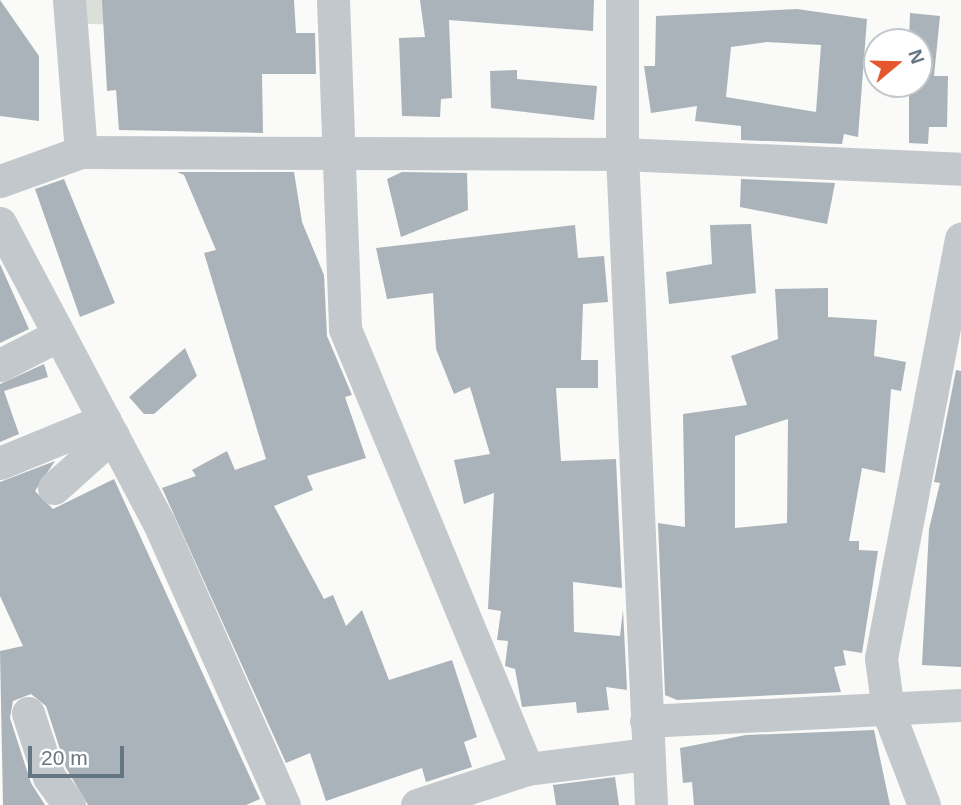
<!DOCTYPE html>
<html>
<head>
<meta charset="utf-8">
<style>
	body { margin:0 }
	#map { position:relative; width:961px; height:805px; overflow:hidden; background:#fafaf8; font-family:Arial,sans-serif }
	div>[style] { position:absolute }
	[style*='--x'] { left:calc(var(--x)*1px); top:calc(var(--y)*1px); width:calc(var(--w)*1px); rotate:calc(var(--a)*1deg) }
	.green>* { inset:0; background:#dadfd7 }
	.building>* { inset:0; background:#aab3b9 }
	.minor>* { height:33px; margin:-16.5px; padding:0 16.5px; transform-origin:16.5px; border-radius:16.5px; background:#c3c8cc }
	span { translate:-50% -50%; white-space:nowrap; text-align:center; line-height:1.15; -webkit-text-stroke:7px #fff; paint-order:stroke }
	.north { position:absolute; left:863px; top:28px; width:70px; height:70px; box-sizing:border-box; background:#fff; border:2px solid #c1c8cd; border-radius:50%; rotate:71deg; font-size:19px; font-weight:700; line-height:28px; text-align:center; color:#657683 }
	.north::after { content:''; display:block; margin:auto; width:24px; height:32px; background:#e4572e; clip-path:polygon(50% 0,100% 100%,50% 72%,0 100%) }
	.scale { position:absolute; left:28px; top:746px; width:96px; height:32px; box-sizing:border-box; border:4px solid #657683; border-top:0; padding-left:9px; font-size:21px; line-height:24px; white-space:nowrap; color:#657683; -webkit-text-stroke:5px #fff; paint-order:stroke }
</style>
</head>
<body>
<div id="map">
	<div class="green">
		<div style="clip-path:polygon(71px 0,171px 0,159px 25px,86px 24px)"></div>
	</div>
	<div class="building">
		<div style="clip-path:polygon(0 0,39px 56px,39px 121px,0 116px)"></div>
		<div style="clip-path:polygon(102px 0,294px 0,296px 33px,315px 33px,316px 74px,262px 74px,263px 133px,119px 130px,116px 90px,107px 91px)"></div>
		<div style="clip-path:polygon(420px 0,594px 0,593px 31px,449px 20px,452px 98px,441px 99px,440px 117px,402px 116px,399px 38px,425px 37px)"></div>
		<div style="clip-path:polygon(evenodd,797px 9px,867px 19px,858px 137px,844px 134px,842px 144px,741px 140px,741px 126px,695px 121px,697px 106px,651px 113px,644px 66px,655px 66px,656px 16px,797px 9px,767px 42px,821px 45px,816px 112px,726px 97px,731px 47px,767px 42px)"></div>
		<div style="clip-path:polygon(910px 13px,940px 16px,934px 76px,948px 76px,947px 127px,929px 127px,928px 144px,909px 143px,909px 84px,919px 84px,919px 42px,909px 42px)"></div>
		<div style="clip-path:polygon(517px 70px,517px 79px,597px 86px,594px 120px,491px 108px,490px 71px)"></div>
		<div style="clip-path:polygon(177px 172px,294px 172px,302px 222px,324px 275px,327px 336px,352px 395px,345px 397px,366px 458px,307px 476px,313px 490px,274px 506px,324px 599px,333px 595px,346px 626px,362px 610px,389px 680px,452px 660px,477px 737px,464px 742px,472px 767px,426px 782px,422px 768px,326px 801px,310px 753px,286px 763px,162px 488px,196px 476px,192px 470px,227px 451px,235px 470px,266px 459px,204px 253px,216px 250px,184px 175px)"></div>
		<div style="clip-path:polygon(402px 172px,467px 173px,468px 210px,401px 237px,387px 179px)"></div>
		<div style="clip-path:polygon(64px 179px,115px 303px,80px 317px,35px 189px)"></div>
		<div style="clip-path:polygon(741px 179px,835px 183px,827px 224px,740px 207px)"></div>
		<div style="clip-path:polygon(751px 224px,756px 293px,669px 304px,666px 272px,712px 264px,710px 225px)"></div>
		<div style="clip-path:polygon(575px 225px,578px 258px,604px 256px,608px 302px,583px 304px,581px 360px,598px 360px,598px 388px,556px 388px,561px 461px,616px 459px,622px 588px,573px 582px,574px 632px,620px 636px,623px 610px,627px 690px,606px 687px,609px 710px,577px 713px,576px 702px,522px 707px,515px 669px,505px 666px,508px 641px,497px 640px,501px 611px,488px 609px,494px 493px,464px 504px,454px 460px,490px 454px,470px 387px,454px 394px,436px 349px,433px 293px,387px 299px,376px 248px)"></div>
		<div style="clip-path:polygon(0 264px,29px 329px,0 343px)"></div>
		<div style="clip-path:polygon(evenodd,828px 288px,828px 317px,877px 320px,874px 356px,906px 362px,901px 391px,891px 389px,885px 473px,862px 468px,849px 541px,859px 541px,859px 550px,878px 551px,862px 653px,843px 650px,846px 665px,834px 667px,841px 692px,677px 700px,665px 695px,658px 523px,685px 527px,683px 414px,747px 405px,731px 356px,778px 339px,775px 289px,828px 288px,788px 419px,787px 523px,735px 528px,735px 436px,788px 419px)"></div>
		<div style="clip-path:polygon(185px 348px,197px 376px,154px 414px,144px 414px,129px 397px)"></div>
		<div style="clip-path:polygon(44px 364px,48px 377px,4px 391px,19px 434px,0 442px,0 384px)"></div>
		<div style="clip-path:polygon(956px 370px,961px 371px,961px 667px,922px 665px,929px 529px,940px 483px,934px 482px)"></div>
		<div style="clip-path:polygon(55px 461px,35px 491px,53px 509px,114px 479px,260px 799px,246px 805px,88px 805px,66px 768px,46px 706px,31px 694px,13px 701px,10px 718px,31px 783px,45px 805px,3px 805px,0 651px,23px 646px,0 596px,0 482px)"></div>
		<div style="clip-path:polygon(874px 730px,890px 805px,694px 805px,692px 782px,683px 783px,680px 748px,746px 735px)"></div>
		<div style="clip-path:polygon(615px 777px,619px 805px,556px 805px,553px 785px)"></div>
	</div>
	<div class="minor">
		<div style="--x:69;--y:0;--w:152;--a:85.5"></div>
		<div style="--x:333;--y:0;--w:329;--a:87.9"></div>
		<div style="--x:345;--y:329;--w:476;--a:67.5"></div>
		<div style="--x:622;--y:0;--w:154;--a:90"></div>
		<div style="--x:622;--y:154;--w:652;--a:87.45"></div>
		<div style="--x:0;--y:181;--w:86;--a:-19.7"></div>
		<div style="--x:81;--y:152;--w:541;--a:0.21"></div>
		<div style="--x:622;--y:154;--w:339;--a:2.5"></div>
		<div style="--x:0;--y:223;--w:340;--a:62.1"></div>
		<div style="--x:159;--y:523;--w:308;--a:66.1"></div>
		<div style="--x:0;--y:365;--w:66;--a:-27"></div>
		<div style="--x:0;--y:463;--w:113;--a:-22.3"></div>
		<div style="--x:54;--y:488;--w:79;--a:-41.9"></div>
		<div style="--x:28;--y:713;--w:67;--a:71.8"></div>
		<div style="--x:49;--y:777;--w:34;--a:54"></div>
		<div style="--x:646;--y:721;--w:315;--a:-2.9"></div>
		<div style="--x:417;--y:805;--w:116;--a:-18.1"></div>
		<div style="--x:527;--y:769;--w:122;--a:-7.1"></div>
		<div style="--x:924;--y:805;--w:101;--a:-111"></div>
		<div style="--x:888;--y:711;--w:53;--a:-97.5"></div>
		<div style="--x:881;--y:658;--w:427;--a:-79.2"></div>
	</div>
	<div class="north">N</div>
	<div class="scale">20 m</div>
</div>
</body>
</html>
